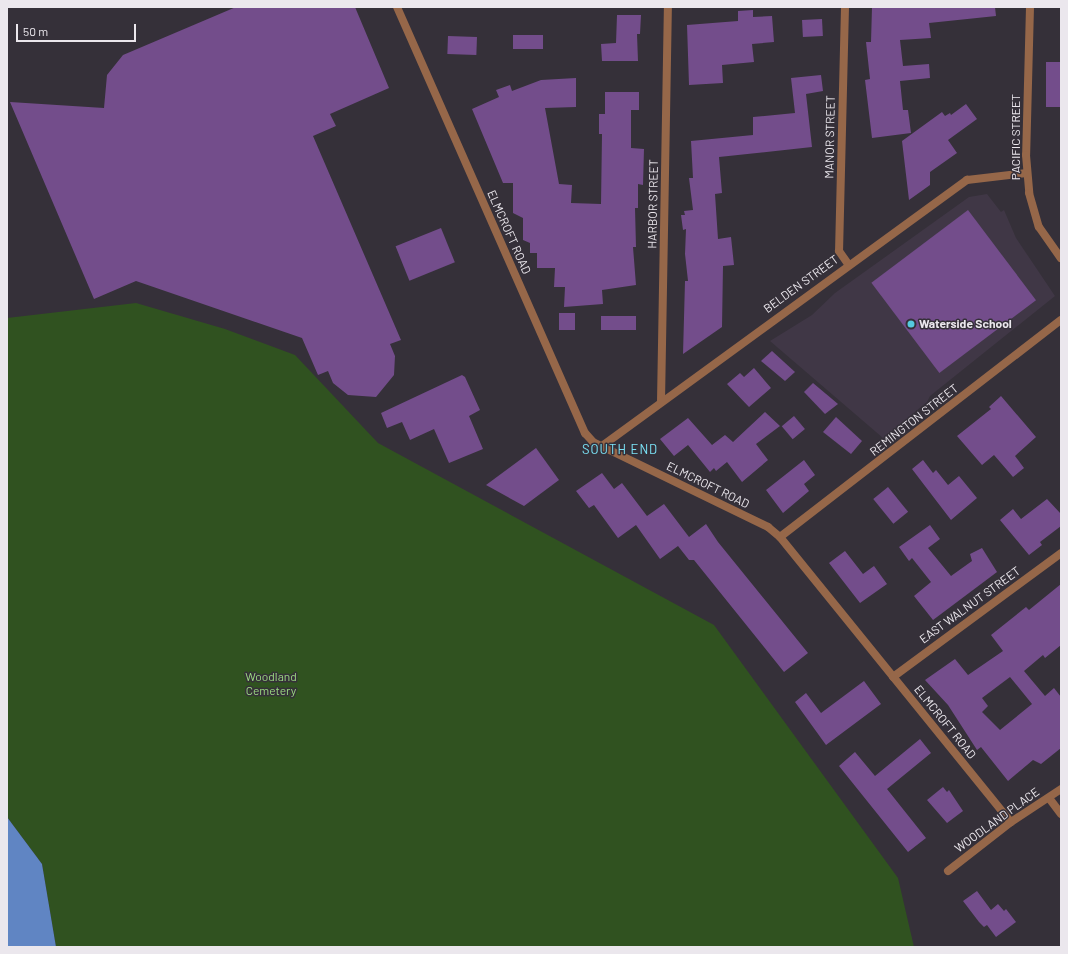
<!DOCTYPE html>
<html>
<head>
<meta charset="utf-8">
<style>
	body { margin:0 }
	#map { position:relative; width:1068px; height:954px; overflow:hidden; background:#353039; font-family:Barlow,sans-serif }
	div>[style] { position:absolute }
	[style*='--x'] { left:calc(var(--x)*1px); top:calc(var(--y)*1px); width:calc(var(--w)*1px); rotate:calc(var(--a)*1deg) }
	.built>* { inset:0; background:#403746 }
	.green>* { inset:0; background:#305220 }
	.water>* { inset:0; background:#6085c3 }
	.building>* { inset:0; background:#734d8b; transform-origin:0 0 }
	.minor>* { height:8px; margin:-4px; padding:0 4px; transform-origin:4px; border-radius:4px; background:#966749 }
	.tertiary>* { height:8px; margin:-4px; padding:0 4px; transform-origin:4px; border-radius:4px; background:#966749 }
	.dots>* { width:11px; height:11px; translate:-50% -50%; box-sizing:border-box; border:2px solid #353039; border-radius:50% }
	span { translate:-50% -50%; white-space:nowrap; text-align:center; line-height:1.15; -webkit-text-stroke:3px #353039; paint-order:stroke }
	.street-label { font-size:12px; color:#ebe7ed }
	.poi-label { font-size:12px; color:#ebe7ed; font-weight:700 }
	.left { translate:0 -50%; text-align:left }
	.park-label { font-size:12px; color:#9bd981 }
	.neighbourhood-label { font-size:13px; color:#7be3f7; letter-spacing:1px }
	.frame { position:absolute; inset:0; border:8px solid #ebe7ed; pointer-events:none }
	.scale { position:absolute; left:16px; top:24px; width:120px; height:18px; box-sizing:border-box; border:2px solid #ebe7ed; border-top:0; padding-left:5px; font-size:12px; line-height:14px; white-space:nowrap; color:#ebe7ed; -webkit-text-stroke:3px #353039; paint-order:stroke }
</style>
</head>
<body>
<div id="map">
	<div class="built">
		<div style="clip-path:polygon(987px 194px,1001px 212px,1004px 210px,1016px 238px,1055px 296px,930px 396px,927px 402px,883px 438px,770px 341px,812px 315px,835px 293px,969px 197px)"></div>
	</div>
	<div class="green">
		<div style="clip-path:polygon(136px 303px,225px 329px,295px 355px,378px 443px,714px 625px,898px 878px,914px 947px,56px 947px,42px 864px,7px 817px,7px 318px)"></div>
	</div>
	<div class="water">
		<div style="clip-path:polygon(7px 817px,42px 864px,56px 947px,7px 947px)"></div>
	</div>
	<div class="building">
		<div style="clip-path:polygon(236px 7px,355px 7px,389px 88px,330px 114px,336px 126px,313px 136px,401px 340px,390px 344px,395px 356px,394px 375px,376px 397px,348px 395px,333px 383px,328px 371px,318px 375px,302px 338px,136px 281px,94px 299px,10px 102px,104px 108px,107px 75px,123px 55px)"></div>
		<div style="clip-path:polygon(872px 7px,995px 7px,996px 16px,929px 23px,931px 38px,900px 40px,903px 66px,929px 64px,930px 78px,900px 81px,903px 110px,908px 110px,911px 133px,872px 138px,865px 80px,870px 79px,866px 42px,871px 42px)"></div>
		<div style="clip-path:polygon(753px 10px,753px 17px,772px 16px,774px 42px,752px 44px,754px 62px,722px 65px,723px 83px,689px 85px,687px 25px,738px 21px,738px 11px)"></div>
		<div style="clip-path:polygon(617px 15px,641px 15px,640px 34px,637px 34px,638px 61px,602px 61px,601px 44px,616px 43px)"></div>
		<div style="left:822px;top:19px;width:17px;height:20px;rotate:87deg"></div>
		<div style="left:543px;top:35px;width:14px;height:30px;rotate:90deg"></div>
		<div style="left:448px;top:36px;width:29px;height:18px;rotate:2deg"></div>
		<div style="left:1046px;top:62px;width:15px;height:45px"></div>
		<div style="clip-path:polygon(821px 75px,823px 91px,806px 94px,812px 147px,719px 157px,722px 193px,715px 194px,718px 239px,731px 237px,734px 265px,723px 266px,722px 327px,683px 354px,685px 281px,688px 281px,685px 254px,686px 229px,683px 230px,681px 215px,685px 215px,684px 211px,693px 210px,689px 178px,693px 178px,691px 141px,753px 135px,753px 117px,795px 113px,791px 78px)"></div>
		<div style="clip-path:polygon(576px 78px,576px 107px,545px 108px,559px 184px,572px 185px,571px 203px,601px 204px,602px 134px,599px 134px,599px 114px,605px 114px,605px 92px,639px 92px,639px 110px,631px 110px,631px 148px,644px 149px,643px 185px,638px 184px,638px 208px,635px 208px,636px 247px,633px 247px,636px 285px,602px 290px,603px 304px,564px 307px,565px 287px,554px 287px,555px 268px,537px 268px,537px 253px,530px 253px,530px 243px,523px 240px,523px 218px,513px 213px,513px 183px,503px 183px,472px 109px,499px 97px,496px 90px,510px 85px,512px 91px,541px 80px)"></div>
		<div style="clip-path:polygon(966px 104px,977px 119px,948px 140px,957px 153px,930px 172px,930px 185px,909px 200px,902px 141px,942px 112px,945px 116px,950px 113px,951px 115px)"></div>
		<div style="left:968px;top:210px;width:113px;height:121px;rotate:53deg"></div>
		<div style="left:441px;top:228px;width:37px;height:49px;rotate:68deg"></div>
		<div style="left:559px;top:313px;width:16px;height:17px"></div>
		<div style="left:601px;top:316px;width:35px;height:14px"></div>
		<div style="clip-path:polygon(772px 351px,795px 372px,785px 381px,761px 361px)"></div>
		<div style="clip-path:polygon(754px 368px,771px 388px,749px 407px,727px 384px,740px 373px,744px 377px)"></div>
		<div style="clip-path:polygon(462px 375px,465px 377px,480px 410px,469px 416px,483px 449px,449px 463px,434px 429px,410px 440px,402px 422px,387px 428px,381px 413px)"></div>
		<div style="clip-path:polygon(813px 383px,838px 404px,825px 414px,804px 392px)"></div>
		<div style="clip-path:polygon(1001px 396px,1036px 437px,1015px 456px,1024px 468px,1013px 477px,994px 455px,982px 465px,957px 436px,991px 409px,989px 407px)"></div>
		<div style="clip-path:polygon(765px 412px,780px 426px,756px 444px,768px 460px,742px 482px,727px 462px,716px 471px,714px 468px,710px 472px,688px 445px,674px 456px,660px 439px,688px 418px,712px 445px,725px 435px,733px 442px)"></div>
		<div style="left:794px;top:416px;width:17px;height:16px;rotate:50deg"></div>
		<div style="clip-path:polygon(836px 417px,862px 441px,851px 454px,823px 432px)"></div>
		<div style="clip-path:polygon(536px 448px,559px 480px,524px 506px,486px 485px)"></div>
		<div style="clip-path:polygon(804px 460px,815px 475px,804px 484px,809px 491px,783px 513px,766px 490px)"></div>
		<div style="clip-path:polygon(923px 460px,933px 473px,936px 470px,948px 485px,959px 476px,977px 498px,951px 520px,912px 469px)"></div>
		<div style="clip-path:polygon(602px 473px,614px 489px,622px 483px,647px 516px,664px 504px,689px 537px,706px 524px,718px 542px,808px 653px,784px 672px,694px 560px,689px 560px,678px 546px,660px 559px,636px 525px,618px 538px,594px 505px,589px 508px,576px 491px)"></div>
		<div style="left:888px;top:487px;width:32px;height:19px;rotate:51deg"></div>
		<div style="clip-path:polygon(1047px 499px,1061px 514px,1061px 526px,1040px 542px,1042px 545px,1029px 555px,1000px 520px,1013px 509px,1021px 519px)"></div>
		<div style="clip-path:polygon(930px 525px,940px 539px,928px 548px,951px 576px,972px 561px,970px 554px,982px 548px,997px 572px,933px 620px,914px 596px,931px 582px,912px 558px,909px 561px,899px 547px)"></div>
		<div style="clip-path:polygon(845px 551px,863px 574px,874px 566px,887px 584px,860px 603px,829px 563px)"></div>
		<div style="clip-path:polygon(evenodd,1061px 584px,1061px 645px,1045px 658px,1043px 655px,1024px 671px,1045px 696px,1054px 688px,1061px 697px,1061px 748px,1041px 764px,1033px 760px,1008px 781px,981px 747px,977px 750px,948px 705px,925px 680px,955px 659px,968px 675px,1003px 651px,991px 635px,1026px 607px,1029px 610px,1061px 584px,1010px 677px,1032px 704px,1000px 730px,982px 712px,988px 706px,982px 698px,1010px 677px)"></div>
		<div style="clip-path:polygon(864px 681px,881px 704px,826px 745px,795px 702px,806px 693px,821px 713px)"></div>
		<div style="clip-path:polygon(920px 739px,931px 753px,887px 789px,926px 838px,908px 852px,839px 766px,855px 752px,875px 776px)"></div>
		<div style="clip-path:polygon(943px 787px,947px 792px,949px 790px,963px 811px,947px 823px,927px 800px)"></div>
		<div style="clip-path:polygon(977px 891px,991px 910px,998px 904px,1004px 911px,1006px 909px,1016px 922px,996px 937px,987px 925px,984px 927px,979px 922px,963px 901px)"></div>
	</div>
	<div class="minor">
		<div style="--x:397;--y:7;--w:466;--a:66.2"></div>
		<div style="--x:585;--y:433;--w:12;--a:48"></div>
		<div style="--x:593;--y:442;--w:195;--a:25.9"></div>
		<div style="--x:768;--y:527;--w:16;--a:40"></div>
		<div style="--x:780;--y:537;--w:367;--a:51"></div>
		<div style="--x:845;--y:7;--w:244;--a:91.4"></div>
		<div style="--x:839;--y:251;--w:16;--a:55"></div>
		<div style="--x:661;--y:402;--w:395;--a:-89"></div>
		<div style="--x:602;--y:446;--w:452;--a:-36.1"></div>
		<div style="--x:967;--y:180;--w:60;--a:-6.7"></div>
		<div style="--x:780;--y:537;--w:355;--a:-37.7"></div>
		<div style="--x:893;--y:677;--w:209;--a:-36.4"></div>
		<div style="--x:1049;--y:798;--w:20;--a:53"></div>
		<div style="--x:948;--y:871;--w:80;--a:-37.9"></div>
		<div style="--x:1011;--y:822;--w:60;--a:-33.4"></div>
	</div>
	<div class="tertiary">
		<div style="--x:1030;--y:7;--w:148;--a:91.5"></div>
		<div style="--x:1026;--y:155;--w:38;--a:85"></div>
		<div style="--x:1029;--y:193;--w:35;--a:74"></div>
		<div style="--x:1039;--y:227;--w:38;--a:55"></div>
	</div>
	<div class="dots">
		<div style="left:911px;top:324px;background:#55cadf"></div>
	</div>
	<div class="street-label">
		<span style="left:830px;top:137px;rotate:-89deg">MANOR STREET</span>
		<span style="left:1016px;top:137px;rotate:-90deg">PACIFIC STREET</span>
		<span style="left:653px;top:204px;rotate:-89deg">HARBOR STREET</span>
		<span style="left:509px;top:232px;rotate:66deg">ELMCROFT ROAD</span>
		<span style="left:801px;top:284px;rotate:-36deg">BELDEN STREET</span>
		<span style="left:914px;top:420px;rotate:-38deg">REMINGTON STREET</span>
		<span style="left:708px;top:485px;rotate:26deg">ELMCROFT ROAD</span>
		<span style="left:970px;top:605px;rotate:-36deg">EAST WALNUT STREET</span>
		<span style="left:945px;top:722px;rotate:51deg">ELMCROFT ROAD</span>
		<span style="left:997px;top:820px;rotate:-36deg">WOODLAND PLACE</span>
	</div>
	<div class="poi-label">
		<span class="left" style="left:919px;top:324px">Waterside School</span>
	</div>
	<div class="park-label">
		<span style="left:271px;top:684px">Woodland<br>Cemetery</span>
	</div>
	<div class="neighbourhood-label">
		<span style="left:620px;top:449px">SOUTH END</span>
	</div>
	<div class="frame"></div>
	<div class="scale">50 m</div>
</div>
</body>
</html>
